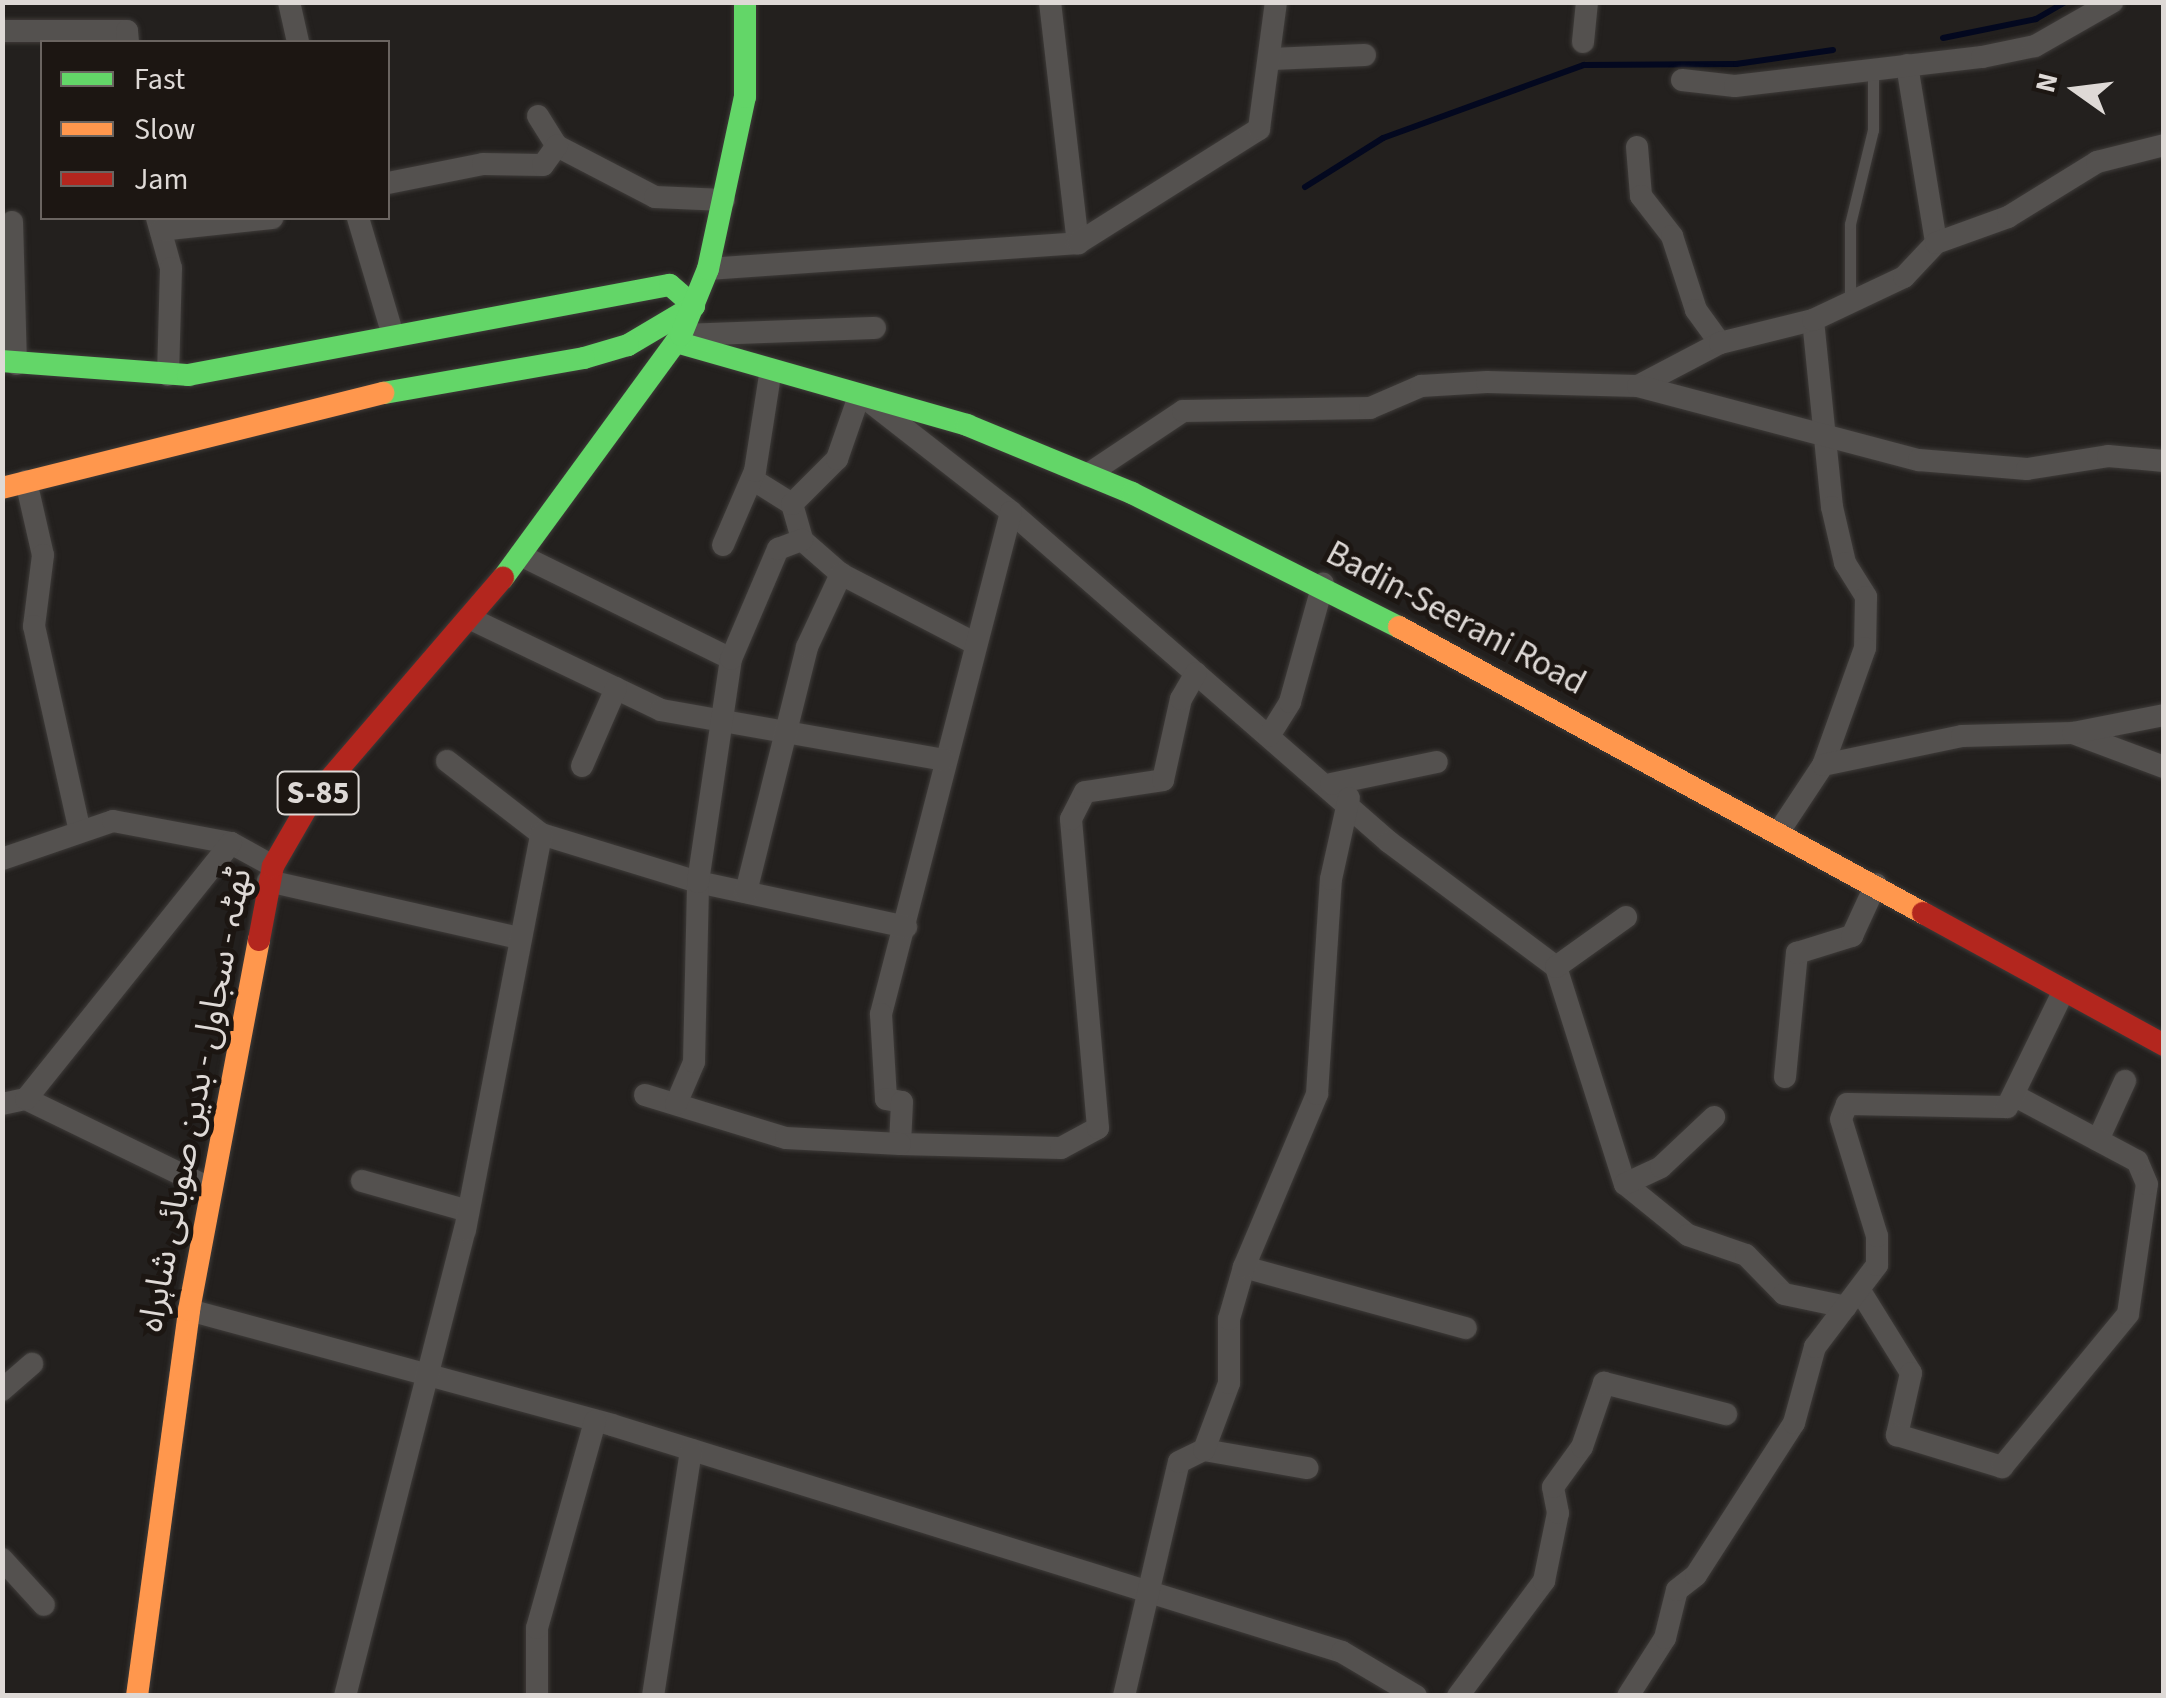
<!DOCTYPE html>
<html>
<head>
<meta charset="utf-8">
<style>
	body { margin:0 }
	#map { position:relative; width:2166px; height:1698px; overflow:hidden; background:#23201e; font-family:"Source Sans 3","Noto Sans Arabic",sans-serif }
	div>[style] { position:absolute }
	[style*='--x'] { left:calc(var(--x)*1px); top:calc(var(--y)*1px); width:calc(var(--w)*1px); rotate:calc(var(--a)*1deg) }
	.stream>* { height:6px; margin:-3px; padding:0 3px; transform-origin:3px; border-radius:3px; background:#03081f }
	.roads { filter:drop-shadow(0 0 2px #3e3b39) drop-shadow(0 0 2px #3e3b39) }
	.lane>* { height:11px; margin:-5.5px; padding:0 5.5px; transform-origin:5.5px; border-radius:5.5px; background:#54514f }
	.street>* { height:22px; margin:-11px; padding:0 11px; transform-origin:11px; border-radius:11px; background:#54514f }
	.fast>* { height:22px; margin:-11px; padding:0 11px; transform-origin:11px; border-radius:11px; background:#63d668 }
	.slow>* { height:22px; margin:-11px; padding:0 11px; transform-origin:11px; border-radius:11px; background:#ff974d }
	.jam>* { height:22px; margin:-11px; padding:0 11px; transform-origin:11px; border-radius:11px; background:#b3261e }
	span { translate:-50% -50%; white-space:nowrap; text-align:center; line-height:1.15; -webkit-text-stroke:10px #1c1612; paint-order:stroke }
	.shield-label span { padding:2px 8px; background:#1c1612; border:2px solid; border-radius:8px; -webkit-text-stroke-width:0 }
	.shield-label { font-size:32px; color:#ded9d6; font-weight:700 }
	.street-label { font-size:35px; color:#ded9d6 }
	.frame { position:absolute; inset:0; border:5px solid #ded9d6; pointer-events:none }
	.legend { position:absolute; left:40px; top:40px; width:350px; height:180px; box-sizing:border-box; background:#1c1612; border:2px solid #6a6460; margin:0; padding:12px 18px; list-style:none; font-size:30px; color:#ded9d6 }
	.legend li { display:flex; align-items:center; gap:20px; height:50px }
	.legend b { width:50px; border:2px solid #6a6460 }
	.north { position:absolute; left:2026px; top:40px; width:100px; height:100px; -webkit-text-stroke:8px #1c1612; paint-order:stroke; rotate:284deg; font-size:28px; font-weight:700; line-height:40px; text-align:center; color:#ded9d6 }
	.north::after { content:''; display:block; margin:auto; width:35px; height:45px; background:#ded9d6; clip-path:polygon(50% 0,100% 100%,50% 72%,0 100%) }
</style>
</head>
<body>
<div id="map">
	<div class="stream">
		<div style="--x:1943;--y:38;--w:95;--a:-11.5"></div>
		<div style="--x:2036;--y:19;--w:34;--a:-30"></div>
		<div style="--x:1305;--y:187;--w:92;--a:-32.1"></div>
		<div style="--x:1383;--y:138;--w:214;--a:-20"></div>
		<div style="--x:1584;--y:65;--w:152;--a:-0.4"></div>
		<div style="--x:1736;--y:64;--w:98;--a:-8.2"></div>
	</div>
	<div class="roads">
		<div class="lane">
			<div style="--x:1850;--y:303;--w:79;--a:-90"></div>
			<div style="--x:1850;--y:224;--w:97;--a:-76.3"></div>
			<div style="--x:1873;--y:130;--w:55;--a:-90"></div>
		</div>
		<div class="street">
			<div style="--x:289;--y:2;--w:41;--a:77.3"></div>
			<div style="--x:1050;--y:2;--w:243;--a:83.4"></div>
			<div style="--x:2;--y:31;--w:125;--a:0"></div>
			<div style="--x:127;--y:31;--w:11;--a:85"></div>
			<div style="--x:1583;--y:42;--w:40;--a:-84.3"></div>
			<div style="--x:1271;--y:59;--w:94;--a:-2.4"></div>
			<div style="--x:1907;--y:65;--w:180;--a:80.7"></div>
			<div style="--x:1682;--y:80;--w:53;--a:6.5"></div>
			<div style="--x:1735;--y:86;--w:249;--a:-6.7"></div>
			<div style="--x:1982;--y:57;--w:54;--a:-11.7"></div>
			<div style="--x:2035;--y:46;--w:89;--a:-29.7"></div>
			<div style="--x:538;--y:116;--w:36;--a:58"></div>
			<div style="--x:557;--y:146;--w:110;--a:27.5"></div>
			<div style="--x:655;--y:197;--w:69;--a:2.5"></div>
			<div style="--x:1637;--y:147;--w:49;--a:85.3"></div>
			<div style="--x:1641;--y:196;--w:51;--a:52.2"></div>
			<div style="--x:1672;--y:236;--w:78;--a:72"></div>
			<div style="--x:1696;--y:310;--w:41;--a:54"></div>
			<div style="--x:388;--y:183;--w:97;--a:-11.3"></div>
			<div style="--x:483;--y:164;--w:60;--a:1"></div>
			<div style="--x:543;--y:165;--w:24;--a:-54"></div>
			<div style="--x:157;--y:218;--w:52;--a:74.4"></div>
			<div style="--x:171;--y:268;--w:107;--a:91.6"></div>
			<div style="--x:358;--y:218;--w:119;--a:73.4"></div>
			<div style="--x:12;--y:222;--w:142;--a:88.4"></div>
			<div style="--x:161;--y:230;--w:112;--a:-6.2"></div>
			<div style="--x:708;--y:269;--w:371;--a:-4"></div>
			<div style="--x:1078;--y:243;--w:214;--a:-32.2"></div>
			<div style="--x:1259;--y:129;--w:128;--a:-82.4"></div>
			<div style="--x:1813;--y:320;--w:188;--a:84.2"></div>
			<div style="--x:1832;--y:507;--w:57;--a:76.9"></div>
			<div style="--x:1845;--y:563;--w:40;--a:58"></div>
			<div style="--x:1866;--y:597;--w:51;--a:91.1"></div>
			<div style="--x:1865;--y:648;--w:124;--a:109.7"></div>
			<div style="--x:681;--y:335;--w:194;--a:-2.1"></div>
			<div style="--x:1638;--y:386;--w:93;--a:-27.7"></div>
			<div style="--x:1720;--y:343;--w:96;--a:-13.9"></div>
			<div style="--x:1813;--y:320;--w:101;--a:-25.3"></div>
			<div style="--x:1904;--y:277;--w:47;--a:-46.7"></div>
			<div style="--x:1936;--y:243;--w:77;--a:-19.9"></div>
			<div style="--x:2008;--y:217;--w:105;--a:-31.7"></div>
			<div style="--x:2097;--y:162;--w:69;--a:-14.2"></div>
			<div style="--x:873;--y:404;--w:175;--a:38"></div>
			<div style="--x:1011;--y:512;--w:502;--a:41.12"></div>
			<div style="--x:1389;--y:842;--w:209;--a:36.8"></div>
			<div style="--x:1556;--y:967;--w:228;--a:72.4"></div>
			<div style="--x:1625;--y:1184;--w:81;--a:39"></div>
			<div style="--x:1688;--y:1235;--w:61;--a:19"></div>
			<div style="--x:1746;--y:1255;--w:54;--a:45.7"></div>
			<div style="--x:1784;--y:1294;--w:63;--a:11.8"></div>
			<div style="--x:1087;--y:475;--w:115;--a:-33.7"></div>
			<div style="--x:1183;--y:411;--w:187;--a:-0.9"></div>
			<div style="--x:1370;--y:408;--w:56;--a:-23.3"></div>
			<div style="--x:1421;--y:386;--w:66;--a:-3.5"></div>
			<div style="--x:1487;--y:382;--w:151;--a:1.5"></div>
			<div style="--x:1638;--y:386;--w:291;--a:14.8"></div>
			<div style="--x:1919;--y:460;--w:108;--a:4.8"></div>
			<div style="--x:2027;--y:469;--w:82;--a:-9.1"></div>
			<div style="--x:2108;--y:456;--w:56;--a:5.1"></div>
			<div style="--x:752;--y:479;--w:47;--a:32"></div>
			<div style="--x:792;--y:504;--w:37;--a:74"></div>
			<div style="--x:802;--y:540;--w:52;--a:41.1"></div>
			<div style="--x:841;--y:574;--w:148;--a:27.4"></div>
			<div style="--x:26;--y:481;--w:76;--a:77.1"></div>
			<div style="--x:43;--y:555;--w:72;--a:97.2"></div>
			<div style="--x:34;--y:626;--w:210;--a:77.4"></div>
			<div style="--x:792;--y:504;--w:64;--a:-45"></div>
			<div style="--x:837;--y:459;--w:64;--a:-70.7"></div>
			<div style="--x:1011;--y:512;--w:519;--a:104.52"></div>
			<div style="--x:881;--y:1014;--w:85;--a:86.6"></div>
			<div style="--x:886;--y:1099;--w:16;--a:11"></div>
			<div style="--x:902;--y:1102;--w:42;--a:92.7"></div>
			<div style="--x:900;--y:1144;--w:161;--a:1.4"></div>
			<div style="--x:1061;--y:1148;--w:42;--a:-28.4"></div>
			<div style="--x:1098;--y:1128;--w:310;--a:-95"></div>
			<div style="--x:1071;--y:819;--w:30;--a:-63"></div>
			<div style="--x:1085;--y:792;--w:79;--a:-8.7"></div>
			<div style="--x:1163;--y:780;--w:83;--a:-77.5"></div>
			<div style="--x:1181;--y:699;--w:30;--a:-60"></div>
			<div style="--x:723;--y:545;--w:81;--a:-66.6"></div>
			<div style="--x:755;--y:471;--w:97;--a:-81.1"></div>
			<div style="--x:520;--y:555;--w:235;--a:26.2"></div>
			<div style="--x:469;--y:618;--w:213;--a:25.6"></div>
			<div style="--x:661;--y:710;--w:287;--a:10"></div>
			<div style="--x:2073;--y:733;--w:97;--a:20.5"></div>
			<div style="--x:1269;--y:736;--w:40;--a:-58"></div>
			<div style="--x:1290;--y:702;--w:123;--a:-74.4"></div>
			<div style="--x:447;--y:761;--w:119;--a:37.8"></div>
			<div style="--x:541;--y:834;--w:164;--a:17"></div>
			<div style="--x:698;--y:882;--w:213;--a:12.2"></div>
			<div style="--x:582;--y:766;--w:85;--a:-66.4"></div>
			<div style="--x:1331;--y:784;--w:108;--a:-11.7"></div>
			<div style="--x:1780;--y:830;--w:78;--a:-56.5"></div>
			<div style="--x:1823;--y:765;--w:142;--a:-11.8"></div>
			<div style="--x:1962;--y:736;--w:111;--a:-1.5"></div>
			<div style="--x:2073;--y:733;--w:93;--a:-11.2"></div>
			<div style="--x:2;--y:859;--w:117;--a:-18.9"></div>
			<div style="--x:113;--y:821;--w:120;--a:10.6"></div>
			<div style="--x:231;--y:843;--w:48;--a:28.7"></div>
			<div style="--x:268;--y:881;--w:253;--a:12.8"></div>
			<div style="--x:746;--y:892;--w:252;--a:-76"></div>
			<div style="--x:807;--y:647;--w:81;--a:-65"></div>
			<div style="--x:1556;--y:967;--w:86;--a:-35.5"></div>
			<div style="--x:1785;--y:1077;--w:125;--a:-84.5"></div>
			<div style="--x:1797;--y:953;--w:58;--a:-17.2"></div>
			<div style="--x:1852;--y:936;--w:57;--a:-65.2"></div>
			<div style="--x:645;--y:1095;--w:147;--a:17"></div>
			<div style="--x:786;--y:1138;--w:114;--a:3"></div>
			<div style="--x:26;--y:1099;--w:206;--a:25.9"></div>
			<div style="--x:2;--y:1104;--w:25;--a:-12"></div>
			<div style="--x:26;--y:1099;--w:328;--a:-51.3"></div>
			<div style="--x:676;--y:1104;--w:46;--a:-66.8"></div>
			<div style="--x:694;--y:1062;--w:180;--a:-88.7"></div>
			<div style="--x:698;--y:882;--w:225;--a:-81.6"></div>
			<div style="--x:731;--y:659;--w:120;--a:-66.9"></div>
			<div style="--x:778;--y:549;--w:26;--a:-21"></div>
			<div style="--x:2098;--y:1140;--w:65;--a:-65.4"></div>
			<div style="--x:362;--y:1181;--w:110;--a:15.8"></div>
			<div style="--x:1625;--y:1184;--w:40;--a:-25"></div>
			<div style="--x:1661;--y:1167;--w:73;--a:-43.3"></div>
			<div style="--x:1244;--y:1267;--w:230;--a:15.4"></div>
			<div style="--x:1862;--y:1294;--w:93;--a:58.2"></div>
			<div style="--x:1911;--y:1373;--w:64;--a:102.7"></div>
			<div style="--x:1897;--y:1435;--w:110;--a:16.9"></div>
			<div style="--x:2002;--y:1467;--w:198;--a:-50.5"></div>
			<div style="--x:2128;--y:1314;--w:131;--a:-81.7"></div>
			<div style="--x:2147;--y:1184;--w:25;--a:-113"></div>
			<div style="--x:2137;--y:1161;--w:134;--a:-151.9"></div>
			<div style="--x:189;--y:1310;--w:438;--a:15.2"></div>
			<div style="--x:612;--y:1425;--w:764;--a:17.27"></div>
			<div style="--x:1342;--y:1652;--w:86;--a:30.7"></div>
			<div style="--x:2;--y:1390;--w:40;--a:-41"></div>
			<div style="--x:1204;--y:1450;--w:105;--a:9.9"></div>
			<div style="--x:2;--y:1559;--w:62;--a:47.6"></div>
			<div style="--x:345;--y:1696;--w:481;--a:-75.6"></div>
			<div style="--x:465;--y:1230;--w:403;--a:-79.1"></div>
			<div style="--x:537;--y:1696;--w:68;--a:-90"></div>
			<div style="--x:537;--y:1628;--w:215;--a:-74.3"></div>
			<div style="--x:653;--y:1696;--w:249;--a:-81.2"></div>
			<div style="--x:1124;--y:1696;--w:240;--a:-76.8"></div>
			<div style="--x:1179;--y:1462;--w:28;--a:-26"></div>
			<div style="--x:1204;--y:1450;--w:72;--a:-69.5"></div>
			<div style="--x:1229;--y:1383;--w:64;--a:-90"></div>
			<div style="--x:1229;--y:1319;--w:54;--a:-73.9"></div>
			<div style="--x:1244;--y:1267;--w:188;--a:-67.1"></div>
			<div style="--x:1317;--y:1094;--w:215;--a:-86.3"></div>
			<div style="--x:1331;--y:879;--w:83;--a:-77.5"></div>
			<div style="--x:1458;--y:1696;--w:144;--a:-53.2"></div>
			<div style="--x:1544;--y:1581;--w:69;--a:-78.4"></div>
			<div style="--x:1558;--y:1513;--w:26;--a:-101"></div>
			<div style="--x:1553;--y:1487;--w:49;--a:-54.1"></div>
			<div style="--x:1582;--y:1447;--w:68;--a:-71"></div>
			<div style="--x:1604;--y:1383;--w:126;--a:14.3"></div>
			<div style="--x:1628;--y:1696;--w:69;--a:-57.5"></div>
			<div style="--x:1665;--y:1638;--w:49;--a:-76"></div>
			<div style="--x:1677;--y:1590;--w:24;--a:-38"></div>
			<div style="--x:1696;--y:1575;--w:181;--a:-57.2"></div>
			<div style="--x:1794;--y:1423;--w:79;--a:-74.6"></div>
			<div style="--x:1815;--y:1347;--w:103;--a:-52.9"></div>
			<div style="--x:1877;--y:1265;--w:29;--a:-90"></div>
			<div style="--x:1877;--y:1236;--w:122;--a:-107.1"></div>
			<div style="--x:1841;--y:1119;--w:16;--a:-68"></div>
			<div style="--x:1847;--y:1104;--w:160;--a:1.1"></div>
			<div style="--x:2007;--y:1107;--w:130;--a:-64"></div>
		</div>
		<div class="fast">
			<div style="--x:676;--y:342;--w:303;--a:15.9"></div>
			<div style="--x:967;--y:425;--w:178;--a:22.4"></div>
			<div style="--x:1132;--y:493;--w:299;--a:26.7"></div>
			<div style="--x:2;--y:361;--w:187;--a:4.3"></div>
			<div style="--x:188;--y:375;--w:490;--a:-10.6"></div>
			<div style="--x:670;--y:285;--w:32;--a:41"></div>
			<div style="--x:694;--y:306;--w:77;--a:149.4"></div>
			<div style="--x:628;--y:345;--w:46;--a:163.5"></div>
			<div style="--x:584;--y:358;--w:204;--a:170.1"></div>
			<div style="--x:503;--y:578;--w:301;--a:-53.8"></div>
			<div style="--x:681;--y:335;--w:71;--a:-67.8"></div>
			<div style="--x:708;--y:269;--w:176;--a:-77.9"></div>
			<div style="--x:745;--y:97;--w:95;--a:-90"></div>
		</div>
		<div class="slow">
			<div style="--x:2;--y:488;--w:393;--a:-14"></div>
			<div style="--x:1399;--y:627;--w:597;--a:28.63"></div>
			<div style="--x:137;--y:1696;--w:389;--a:-82.3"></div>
			<div style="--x:189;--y:1310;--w:377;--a:-79.3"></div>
		</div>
		<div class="jam">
			<div style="--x:1923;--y:913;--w:275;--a:28.7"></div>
			<div style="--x:259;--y:940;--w:75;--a:-79.3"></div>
			<div style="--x:273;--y:866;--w:74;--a:-60"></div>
			<div style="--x:310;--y:802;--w:296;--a:-49.3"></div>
		</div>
	</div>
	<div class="shield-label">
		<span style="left:318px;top:793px">S-85</span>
	</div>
	<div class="street-label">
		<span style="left:1456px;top:618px;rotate:28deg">Badin-Seerani Road</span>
		<span style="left:195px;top:1100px;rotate:-79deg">ٹھٹہ - سجاول - بدین صوبائی شاہراہ</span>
	</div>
	<div class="frame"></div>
	<ul class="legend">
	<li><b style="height:12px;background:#63d668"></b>Fast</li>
	<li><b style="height:12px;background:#ff974d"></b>Slow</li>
	<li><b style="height:12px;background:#b3261e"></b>Jam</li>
	</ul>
	<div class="north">N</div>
</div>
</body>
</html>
